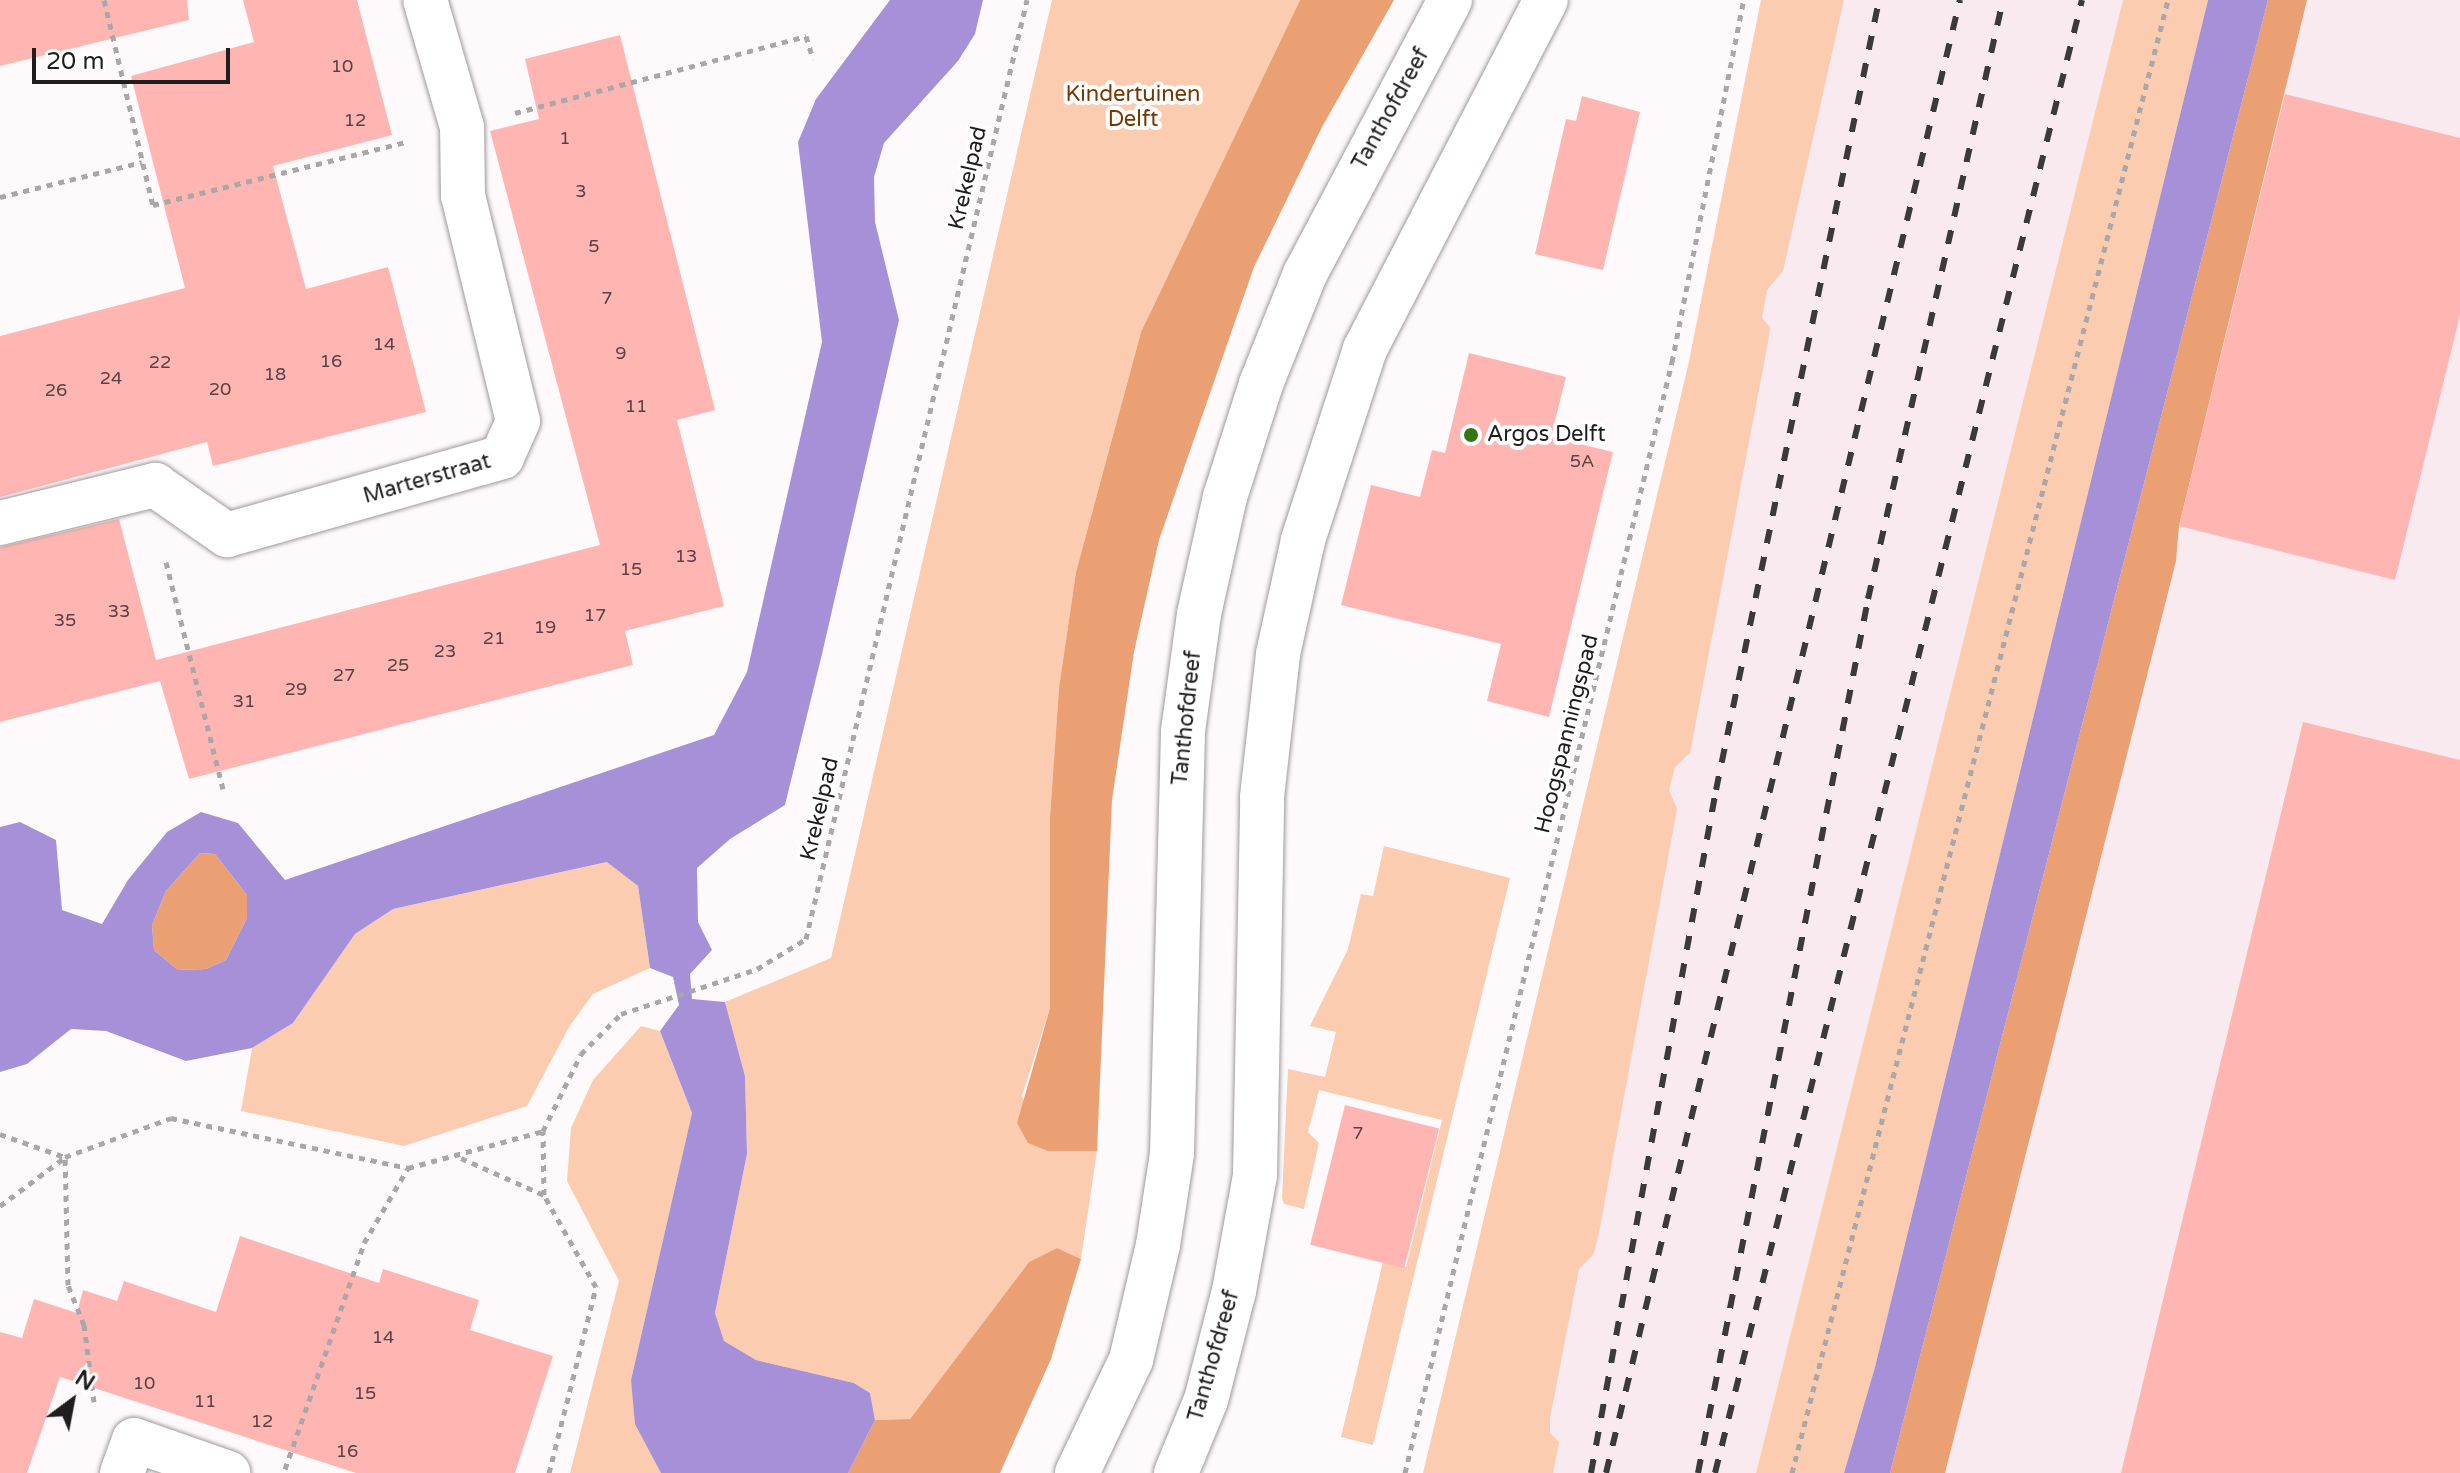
<!DOCTYPE html>
<html>
<head>
<meta charset="utf-8">
<style>
	body { margin:0 }
	#map { position:relative; width:2460px; height:1473px; overflow:hidden; background:#fefafb; font-family:"Varela Round",sans-serif }
	div>[style] { position:absolute }
	[style*='--x'] { left:calc(var(--x)*1px); top:calc(var(--y)*1px); width:calc(var(--w)*1px); rotate:calc(var(--a)*1deg) }
	.built>* { inset:0; background:#f8eaef }
	.green>* { inset:0; background:#fbccb0 }
	.forest>* { inset:0; background:#eba074 }
	.water>* { inset:0; background:#a690d8 }
	.building>* { inset:0; background:#ffb6b2; transform-origin:0 0 }
	.path>* { height:5px; margin-top:-2.5px; transform-origin:0; background:repeating-linear-gradient(90deg,#aaa7a8 0 6px,transparent 0 12px) }
	.roads { filter:drop-shadow(0 0 2px #a09a9c) drop-shadow(0 0 2px #a09a9c) }
	.minor>* { height:44px; margin:-22px; padding:0 22px; transform-origin:22px; border-radius:22px; background:#fff }
	.rail>* { height:6px; margin-top:-3px; transform-origin:0; background:repeating-linear-gradient(90deg,#3b3939 0 14px,transparent 0 28px) }
	.dots>* { width:22px; height:22px; translate:-50% -50%; box-sizing:border-box; border:4px solid #fff; border-radius:50% }
	span { translate:-50% -50%; white-space:nowrap; text-align:center; line-height:1.15; -webkit-text-stroke:8px #fff; paint-order:stroke }
	.number-label { font-size:18px; color:#574342 }
	.number-label span { -webkit-text-stroke-width:0 }
	.park-label { font-size:22px; color:#783600 }
	.street-label { font-size:22px; color:#1f1d1d }
	.poi-label { font-size:22px; color:#1f1d1d }
	.left { translate:0 -50%; text-align:left }
	.north { position:absolute; left:32px; top:1361px; width:80px; height:80px; -webkit-text-stroke:6px #fff; paint-order:stroke; rotate:32deg; font-size:22px; font-weight:700; line-height:32px; text-align:center; color:#1f1d1d }
	.north::after { content:''; display:block; margin:auto; width:28px; height:36px; background:#1f1d1d; clip-path:polygon(50% 0,100% 100%,50% 72%,0 100%) }
	.scale { position:absolute; left:32px; top:48px; width:198px; height:36px; box-sizing:border-box; border:4px solid #1f1d1d; border-top:0; padding-left:10px; font-size:24px; line-height:28px; white-space:nowrap; color:#1f1d1d; -webkit-text-stroke:6px #fff; paint-order:stroke }
</style>
</head>
<body>
<div id="map">
	<div class="built">
		<div style="clip-path:polygon(1805px 0,2123px 0,1756px 1473px,1480px 1473px)"></div>
		<div style="clip-path:polygon(2268px 0,2460px 0,2460px 1473px,1890px 1473px)"></div>
	</div>
	<div class="green">
		<div style="clip-path:polygon(1052px 0,1300px 0,1141px 332px,1076px 572px,1059px 689px,1050px 816px,1050px 1008px,1022px 1096px,1048px 1151px,1097px 1151px,1081px 1259px,1057px 1248px,1029px 1262px,910px 1419px,875px 1420px,870px 1393px,854px 1383px,756px 1360px,724px 1341px,715px 1313px,747px 1154px,745px 1076px,725px 1002px,831px 958px)"></div>
		<div style="clip-path:polygon(1761px 0,1844px 0,1783px 271px,1767px 290px,1762px 318px,1770px 327px,1768px 342px,1690px 753px,1675px 767px,1669px 790px,1677px 809px,1598px 1238px,1593px 1255px,1579px 1269px,1550px 1418px,1550px 1433px,1559px 1442px,1553px 1473px,1423px 1473px,1688px 366px)"></div>
		<div style="clip-path:polygon(2123px 0,2208px 0,1875px 1367px,1844px 1473px,1756px 1473px)"></div>
		<div style="clip-path:polygon(1384px 846px,1510px 878px,1373px 1445px,1341px 1437px,1383px 1262px,1406px 1267px,1442px 1120px,1319px 1090px,1308px 1132px,1319px 1143px,1304px 1209px,1284px 1204px,1282px 1198px,1288px 1069px,1325px 1077px,1336px 1032px,1310px 1026px,1348px 949px,1361px 894px,1373px 896px)"></div>
		<div style="clip-path:polygon(608px 862px,638px 886px,650px 968px,593px 994px,569px 1027px,527px 1106px,404px 1146px,241px 1111px,252px 1048px,293px 1023px,355px 934px,393px 909px)"></div>
		<div style="clip-path:polygon(641px 1026px,660px 1031px,692px 1113px,631px 1380px,661px 1473px,570px 1473px,619px 1281px,567px 1181px,571px 1128px,593px 1080px)"></div>
	</div>
	<div class="forest">
		<div style="clip-path:polygon(1300px 0,1394px 0,1322px 127px,1254px 267px,1159px 540px,1134px 652px,1112px 800px,1097px 1151px,1048px 1151px,1028px 1143px,1017px 1123px,1050px 1008px,1050px 816px,1059px 688px,1076px 572px,1141px 332px)"></div>
		<div style="clip-path:polygon(2268px 0,2307px 0,2179px 526px,2176px 561px,1945px 1473px,1890px 1473px)"></div>
		<div style="clip-path:polygon(200px 853px,215px 854px,247px 895px,247px 918px,226px 960px,206px 969px,178px 970px,154px 950px,152px 925px,166px 891px)"></div>
		<div style="clip-path:polygon(1057px 1248px,1081px 1259px,1051px 1359px,1000px 1473px,848px 1473px,875px 1420px,910px 1419px,1029px 1262px)"></div>
	</div>
	<div class="water">
		<div style="clip-path:polygon(evenodd,890px 0,983px 0,975px 34px,958px 61px,884px 143px,874px 177px,875px 222px,899px 320px,822px 654px,785px 805px,730px 839px,697px 868px,698px 922px,712px 950px,690px 974px,692px 999px,725px 1002px,745px 1076px,747px 1154px,715px 1313px,724px 1341px,756px 1360px,854px 1383px,870px 1393px,875px 1420px,848px 1473px,661px 1473px,635px 1424px,631px 1380px,692px 1113px,660px 1031px,679px 1005px,673px 977px,650px 968px,638px 886px,607px 862px,393px 909px,355px 934px,293px 1023px,252px 1048px,186px 1061px,106px 1031px,71px 1029px,27px 1064px,0 1072px,0 827px,20px 822px,56px 840px,62px 910px,102px 924px,128px 880px,167px 832px,201px 812px,238px 823px,285px 880px,714px 735px,747px 672px,822px 342px,798px 142px,816px 99px,890px 0,200px 853px,215px 854px,247px 895px,247px 918px,226px 960px,206px 969px,178px 970px,154px 950px,152px 925px,166px 891px,200px 853px)"></div>
		<div style="clip-path:polygon(2208px 0,2268px 0,1890px 1473px,1844px 1473px,1875px 1367px)"></div>
	</div>
	<div class="building">
		<div style="clip-path:polygon(0 0,187px 0,189px 20px,0 66px)"></div>
		<div style="clip-path:polygon(243px 0,357px 0,392px 135px,273px 166px,306px 289px,388px 267px,426px 412px,213px 466px,207px 442px,0 497px,0 336px,185px 288px,131px 76px,254px 42px)"></div>
		<div style="clip-path:polygon(620px 35px,715px 410px,677px 420px,724px 606px,625px 631px,633px 665px,189px 779px,160px 681px,0 722px,0 547px,119px 519px,156px 660px,600px 545px,490px 131px,539px 119px,525px 59px)"></div>
		<div style="clip-path:polygon(2285px 94px,2460px 138px,2460px 315px,2395px 580px,2179px 526px)"></div>
		<div style="clip-path:polygon(1582px 96px,1640px 112px,1603px 270px,1535px 254px,1566px 119px,1576px 121px)"></div>
		<div style="clip-path:polygon(1469px 353px,1566px 377px,1551px 437px,1613px 452px,1549px 717px,1487px 701px,1501px 644px,1341px 605px,1371px 485px,1420px 497px,1432px 450px,1445px 453px)"></div>
		<div style="clip-path:polygon(2303px 722px,2460px 760px,2460px 1473px,2121px 1473px)"></div>
		<div style="left:1345px;top:1105px;width:97px;height:144px;rotate:14deg"></div>
		<div style="clip-path:polygon(240px 1236px,379px 1283px,383px 1269px,479px 1300px,470px 1330px,553px 1356px,515px 1473px,356px 1473px,60px 1377px,27px 1473px,0 1473px,0 1332px,22px 1338px,34px 1299px,77px 1313px,83px 1290px,117px 1301px,124px 1281px,216px 1312px)"></div>
	</div>
	<div class="path">
		<div style="--x:104;--y:0;--w:211;--a:76.6"></div>
		<div style="--x:153;--y:205;--w:260;--a:-14"></div>
		<div style="--x:515;--y:113;--w:301;--a:-14.8"></div>
		<div style="--x:806;--y:36;--w:24;--a:73"></div>
		<div style="--x:0;--y:197;--w:146;--a:-13.8"></div>
		<div style="--x:166;--y:562;--w:234;--a:75.9"></div>
		<div style="--x:0;--y:1134;--w:69;--a:19.5"></div>
		<div style="--x:461;--y:1158;--w:91;--a:24"></div>
		<div style="--x:0;--y:1206;--w:80;--a:-36.9"></div>
		<div style="--x:94;--y:1402;--w:78;--a:-97.4"></div>
		<div style="--x:84;--y:1325;--w:43;--a:-111.8"></div>
		<div style="--x:68;--y:1285;--w:128;--a:-91.3"></div>
		<div style="--x:65;--y:1157;--w:113;--a:-20.2"></div>
		<div style="--x:171;--y:1118;--w:242;--a:11.9"></div>
		<div style="--x:408;--y:1168;--w:140;--a:-15.3"></div>
		<div style="--x:285;--y:1469;--w:239;--a:-70.7"></div>
		<div style="--x:364;--y:1243;--w:87;--a:-59.6"></div>
		<div style="--x:549;--y:1473;--w:192;--a:-75.8"></div>
		<div style="--x:596;--y:1287;--w:106;--a:-119.5"></div>
		<div style="--x:544;--y:1195;--w:64;--a:-90.9"></div>
		<div style="--x:543;--y:1131;--w:86;--a:-63.7"></div>
		<div style="--x:581;--y:1054;--w:57;--a:-45"></div>
		<div style="--x:621;--y:1014;--w:143;--a:-18.3"></div>
		<div style="--x:757;--y:969;--w:57;--a:-31.5"></div>
		<div style="--x:806;--y:939;--w:965;--a:-76.76"></div>
		<div style="--x:1405;--y:1473;--w:1143;--a:-76.49"></div>
		<div style="--x:1672;--y:362;--w:369;--a:-78.8"></div>
		<div style="--x:1792;--y:1473;--w:1520;--a:-75.68"></div>
	</div>
	<div class="roads">
		<div class="minor">
			<div style="--x:0;--y:523;--w:160;--a:-13.8"></div>
			<div style="--x:155;--y:485;--w:88;--a:34.8"></div>
			<div style="--x:227;--y:535;--w:286;--a:-15.8"></div>
			<div style="--x:502;--y:457;--w:39;--a:-66"></div>
			<div style="--x:518;--y:421;--w:232;--a:-103.7"></div>
			<div style="--x:463;--y:196;--w:69;--a:-90.8"></div>
			<div style="--x:462;--y:127;--w:132;--a:-106.2"></div>
			<div style="--x:122;--y:1473;--w:35;--a:-70"></div>
			<div style="--x:134;--y:1440;--w:100;--a:19.3"></div>
			<div style="--x:1077;--y:1473;--w:125;--a:-64.5"></div>
			<div style="--x:1131;--y:1360;--w:118;--a:-76.8"></div>
			<div style="--x:1158;--y:1245;--w:93;--a:-81.3"></div>
			<div style="--x:1172;--y:1153;--w:422;--a:-88.5"></div>
			<div style="--x:1183;--y:731;--w:118;--a:-82.2"></div>
			<div style="--x:1199;--y:614;--w:120;--a:-77.5"></div>
			<div style="--x:1225;--y:497;--w:119;--a:-72.3"></div>
			<div style="--x:1261;--y:384;--w:118;--a:-68.2"></div>
			<div style="--x:1305;--y:274;--w:310;--a:-62.1"></div>
			<div style="--x:1176;--y:1473;--w:79;--a:-67.7"></div>
			<div style="--x:1206;--y:1400;--w:113;--a:-75.6"></div>
			<div style="--x:1234;--y:1291;--w:118;--a:-79.7"></div>
			<div style="--x:1255;--y:1175;--w:378;--a:-88.9"></div>
			<div style="--x:1262;--y:797;--w:144;--a:-83.6"></div>
			<div style="--x:1278;--y:654;--w:117;--a:-77.6"></div>
			<div style="--x:1303;--y:540;--w:201;--a:-72"></div>
			<div style="--x:1365;--y:349;--w:393;--a:-62.6"></div>
		</div>
	</div>
	<div class="rail">
		<div style="--x:1591;--y:1473;--w:694;--a:-79.63"></div>
		<div style="--x:1716;--y:790;--w:807;--a:-78.34"></div>
		<div style="--x:1606;--y:1473;--w:1515;--a:-76.49"></div>
		<div style="--x:1698;--y:1473;--w:890;--a:-78.99"></div>
		<div style="--x:1868;--y:599;--w:614;--a:-77.3"></div>
		<div style="--x:1715;--y:1473;--w:1518;--a:-76.01"></div>
	</div>
	<div class="dots">
		<div style="left:1471px;top:435px;background:#367612"></div>
	</div>
	<div class="number-label">
		<span style="left:342px;top:66px">10</span>
		<span style="left:355px;top:120px">12</span>
		<span style="left:565px;top:138px">1</span>
		<span style="left:581px;top:191px">3</span>
		<span style="left:594px;top:246px">5</span>
		<span style="left:607px;top:298px">7</span>
		<span style="left:384px;top:344px">14</span>
		<span style="left:621px;top:353px">9</span>
		<span style="left:331px;top:361px">16</span>
		<span style="left:160px;top:362px">22</span>
		<span style="left:275px;top:374px">18</span>
		<span style="left:111px;top:378px">24</span>
		<span style="left:220px;top:389px">20</span>
		<span style="left:56px;top:390px">26</span>
		<span style="left:636px;top:406px">11</span>
		<span style="left:1582px;top:461px">5A</span>
		<span style="left:686px;top:556px">13</span>
		<span style="left:631px;top:569px">15</span>
		<span style="left:119px;top:611px">33</span>
		<span style="left:595px;top:615px">17</span>
		<span style="left:65px;top:620px">35</span>
		<span style="left:545px;top:627px">19</span>
		<span style="left:494px;top:638px">21</span>
		<span style="left:445px;top:651px">23</span>
		<span style="left:398px;top:665px">25</span>
		<span style="left:344px;top:675px">27</span>
		<span style="left:296px;top:689px">29</span>
		<span style="left:244px;top:701px">31</span>
		<span style="left:1358px;top:1133px">7</span>
		<span style="left:383px;top:1337px">14</span>
		<span style="left:144px;top:1383px">10</span>
		<span style="left:365px;top:1393px">15</span>
		<span style="left:205px;top:1401px">11</span>
		<span style="left:262px;top:1421px">12</span>
		<span style="left:347px;top:1451px">16</span>
	</div>
	<div class="park-label">
		<span style="left:1133px;top:107px">Kindertuinen<br>Delft</span>
	</div>
	<div class="street-label">
		<span style="left:1391px;top:109px;rotate:-61deg">Tanthofdreef</span>
		<span style="left:968px;top:178px;rotate:-77deg">Krekelpad</span>
		<span style="left:427px;top:479px;rotate:-16deg">Marterstraat</span>
		<span style="left:1187px;top:718px;rotate:-84deg">Tanthofdreef</span>
		<span style="left:1567px;top:734px;rotate:-76deg">Hoogspanningspad</span>
		<span style="left:820px;top:809px;rotate:-77deg">Krekelpad</span>
		<span style="left:1214px;top:1356px;rotate:-74deg">Tanthofdreef</span>
	</div>
	<div class="poi-label">
		<span class="left" style="left:1487px;top:435px">Argos Delft</span>
	</div>
	<div class="north">N</div>
	<div class="scale">20 m</div>
</div>
</body>
</html>
